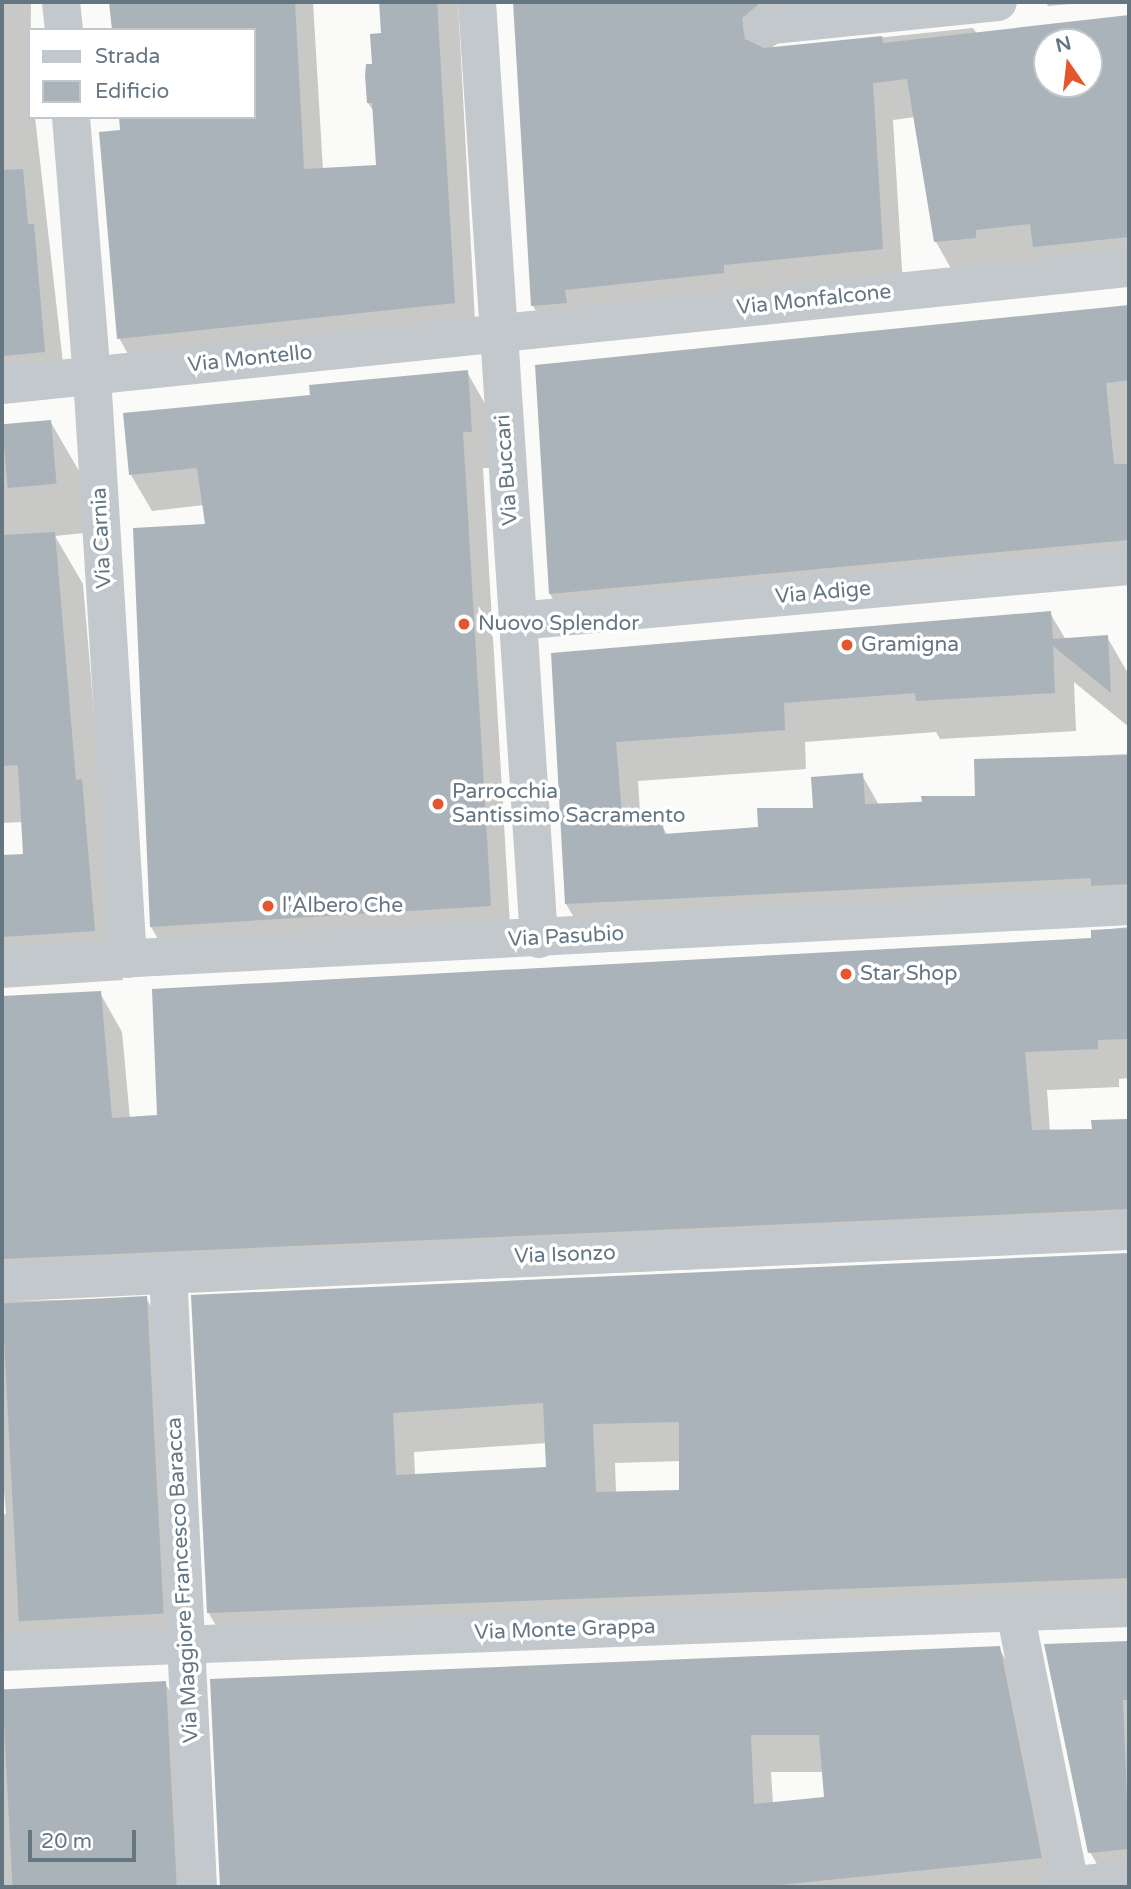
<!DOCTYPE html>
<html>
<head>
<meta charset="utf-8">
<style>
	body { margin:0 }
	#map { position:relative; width:1131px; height:1889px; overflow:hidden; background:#fafaf8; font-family:"Varela Round",sans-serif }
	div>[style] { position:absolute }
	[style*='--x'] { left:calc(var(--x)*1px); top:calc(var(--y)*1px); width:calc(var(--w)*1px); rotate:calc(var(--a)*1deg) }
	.shadow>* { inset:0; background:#0003 }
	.building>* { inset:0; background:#aab3b9; transform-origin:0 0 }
	.minor>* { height:38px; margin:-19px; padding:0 19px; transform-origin:19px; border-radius:19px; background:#c3c8cc }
	.dots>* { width:19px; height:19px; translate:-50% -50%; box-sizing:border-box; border:4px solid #fff; border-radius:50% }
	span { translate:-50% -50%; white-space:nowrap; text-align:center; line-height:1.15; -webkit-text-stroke:7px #fff; paint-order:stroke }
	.street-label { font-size:21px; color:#657683 }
	.poi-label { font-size:21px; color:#657683 }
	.left { translate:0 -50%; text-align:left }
	.frame { position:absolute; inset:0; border:4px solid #657683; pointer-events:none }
	.legend { position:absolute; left:28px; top:28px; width:228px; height:91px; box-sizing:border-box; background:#fff; border:2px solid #c1c8cd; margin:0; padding:9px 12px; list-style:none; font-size:21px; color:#657683 }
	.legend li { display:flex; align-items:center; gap:14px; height:35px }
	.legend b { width:35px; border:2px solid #c1c8cd }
	.north { position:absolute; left:1033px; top:28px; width:70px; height:70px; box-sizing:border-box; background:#fff; border:2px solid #c1c8cd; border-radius:50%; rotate:346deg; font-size:19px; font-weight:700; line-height:28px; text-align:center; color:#657683 }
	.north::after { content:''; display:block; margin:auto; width:24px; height:32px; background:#e4572e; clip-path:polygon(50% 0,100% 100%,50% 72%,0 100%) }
	.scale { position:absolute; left:28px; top:1830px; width:108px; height:32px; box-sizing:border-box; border:4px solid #657683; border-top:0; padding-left:9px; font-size:21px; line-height:24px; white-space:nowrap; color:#657683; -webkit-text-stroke:5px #fff; paint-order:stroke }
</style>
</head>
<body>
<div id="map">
	<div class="shadow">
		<div style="clip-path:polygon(2px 2px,31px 2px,30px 117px,35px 117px,66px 389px,2px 395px)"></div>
		<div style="clip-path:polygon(111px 2px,313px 2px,323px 170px,377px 167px,375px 113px,368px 103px,383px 35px,380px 2px,458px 2px,476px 340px,140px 375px,119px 338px,254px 117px,254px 30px,114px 30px)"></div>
		<div style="clip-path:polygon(evenodd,515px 2px,987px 2px,781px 41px,770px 49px,973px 28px,977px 34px,1129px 17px,1129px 276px,957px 279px,936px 242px,915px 117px,893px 120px,903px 286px,555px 343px,533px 306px,515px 2px,1047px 42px,1089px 42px,1089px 84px,1047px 84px,1047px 42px)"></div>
		<div style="clip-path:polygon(1046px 2px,1092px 2px,1048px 6px)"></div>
		<div style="clip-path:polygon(1129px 307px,1129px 578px,572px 630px,550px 594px,537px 366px)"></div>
		<div style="clip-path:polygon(467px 372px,488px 409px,492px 468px,483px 468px,511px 942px,172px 963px,151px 927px,207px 526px,204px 505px,152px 511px,131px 475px,312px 397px)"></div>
		<div style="clip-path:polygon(50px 421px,79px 471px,84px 533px,55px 536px,83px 584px,103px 819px,110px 831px,123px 980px,2px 988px,2px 857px,25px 856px,23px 822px,2px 823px,2px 559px,7px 559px,6px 542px,2px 543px,2px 426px)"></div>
		<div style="clip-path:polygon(1050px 613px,1066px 640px,1107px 637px,1129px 675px,1129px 727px,1074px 682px,1076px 731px,940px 739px,936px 732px,805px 742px,806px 769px,638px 781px,641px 828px,662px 826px,668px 836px,760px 829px,815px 809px,862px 775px,879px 805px,977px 797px,975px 761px,1129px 754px,1129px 924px,589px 943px,566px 904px,553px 654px)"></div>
		<div style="clip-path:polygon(1129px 927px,1129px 1078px,1119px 1079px,1119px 1087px,1047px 1090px,1050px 1132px,1094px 1131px,1093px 1121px,1129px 1121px,1129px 1249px,14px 1301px,146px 1298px,169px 1337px,184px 1653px,2px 1660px,2px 1515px,6px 1514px,2px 1468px,2px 998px,100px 993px,122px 1032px,130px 1119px,159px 1117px,1093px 940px,1093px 931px)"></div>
		<div style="clip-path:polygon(evenodd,1129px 1255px,1129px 1617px,231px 1651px,208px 1612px,193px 1296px,1129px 1255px,547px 1443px,547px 1469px,415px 1476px,414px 1452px,547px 1443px,1129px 1255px,681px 1461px,681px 1492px,616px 1493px,615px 1463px,681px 1461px)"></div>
		<div style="clip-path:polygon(1129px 1642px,1129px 1887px,1110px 1887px,1090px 1852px,1046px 1646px)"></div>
		<div style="clip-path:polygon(evenodd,999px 1648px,1020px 1685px,1061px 1887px,221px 1887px,999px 1648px,771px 1772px,824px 1772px,826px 1799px,773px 1804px,771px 1772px)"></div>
		<div style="clip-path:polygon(165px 1683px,187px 1720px,195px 1887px,2px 1887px,2px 1690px)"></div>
	</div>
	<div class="building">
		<div style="clip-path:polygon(109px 2px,295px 2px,304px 169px,376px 165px,372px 103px,367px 103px,365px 75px,366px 64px,372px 64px,370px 34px,381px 33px,379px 2px,437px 2px,455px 303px,117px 339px,99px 132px,120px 130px,119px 117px,254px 117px,254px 30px,112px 30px)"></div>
		<div style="clip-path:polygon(evenodd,513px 2px,784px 2px,759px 4px,742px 18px,745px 39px,764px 48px,882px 36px,883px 43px,1129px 15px,1129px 237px,1033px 247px,1030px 224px,976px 230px,976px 238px,934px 242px,907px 79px,873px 83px,883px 249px,724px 265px,724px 273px,565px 290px,567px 303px,531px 306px,513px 2px,1047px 42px,1089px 42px,1089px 84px,1047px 84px,1047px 42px)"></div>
		<div style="clip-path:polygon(23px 169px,28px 224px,34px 224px,45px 352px,2px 356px,2px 170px)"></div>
		<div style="clip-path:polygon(1129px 305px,1129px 380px,1106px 383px,1114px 464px,1129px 464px,1129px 540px,549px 594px,535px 365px)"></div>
		<div style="clip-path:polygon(468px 370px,472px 432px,463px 432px,491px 906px,150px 927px,133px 528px,205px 524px,197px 468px,129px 475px,123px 413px,310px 395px,309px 385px)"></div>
		<div style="left:51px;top:420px;width:64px;height:49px;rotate:85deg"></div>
		<div style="clip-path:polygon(55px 532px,76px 780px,82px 779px,95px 931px,2px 937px,2px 855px,23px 854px,18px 765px,2px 766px,3px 535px)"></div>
		<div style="clip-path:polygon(1051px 611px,1053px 639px,1108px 635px,1111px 693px,1053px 646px,1055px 693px,916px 701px,915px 693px,784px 703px,785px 730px,616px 742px,623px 827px,663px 824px,664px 834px,758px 827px,757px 808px,813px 808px,811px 777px,863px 773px,865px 804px,922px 802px,921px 796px,975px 796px,974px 759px,1129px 755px,1129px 884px,1091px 886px,1091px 878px,565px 904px,551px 653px)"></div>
		<div style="clip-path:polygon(1129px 928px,1129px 1039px,1098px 1040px,1098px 1049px,1025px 1052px,1032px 1130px,1092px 1129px,1091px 1120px,1129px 1119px,1129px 1209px,2px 1259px,2px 996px,101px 991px,112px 1118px,157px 1115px,152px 989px,1091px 938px,1091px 930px)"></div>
		<div style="clip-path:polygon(evenodd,1129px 1253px,1129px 1578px,207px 1613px,191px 1295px,1129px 1253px,543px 1403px,546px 1467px,396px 1475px,393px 1413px,543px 1403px,1129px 1253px,679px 1422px,679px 1490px,596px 1492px,593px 1424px,679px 1422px)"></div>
		<div style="left:147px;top:1296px;width:318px;height:145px;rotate:87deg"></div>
		<div style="clip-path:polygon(1129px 1641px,1129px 1700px,1123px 1700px,1129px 1849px,1088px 1853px,1044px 1644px)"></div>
		<div style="clip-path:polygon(evenodd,1000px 1646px,1042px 1858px,760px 1887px,220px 1887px,210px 1679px,1000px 1646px,751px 1735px,819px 1735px,824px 1797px,754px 1804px,751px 1735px)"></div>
		<div style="left:166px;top:1681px;width:206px;height:164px;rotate:87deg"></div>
	</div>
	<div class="minor">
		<div style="--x:61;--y:2;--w:28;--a:84"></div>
		<div style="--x:477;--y:2;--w:939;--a:86.21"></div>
		<div style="--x:762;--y:26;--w:237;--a:-5.8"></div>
		<div style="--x:71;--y:117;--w:260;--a:85.4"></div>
		<div style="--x:92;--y:376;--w:584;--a:86.47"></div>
		<div style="--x:2;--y:385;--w:1133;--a:-5.93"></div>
		<div style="--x:517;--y:621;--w:614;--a:-5.14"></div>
		<div style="--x:2;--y:965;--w:1129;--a:-3"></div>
		<div style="--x:168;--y:1272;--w:616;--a:87.21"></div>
		<div style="--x:2;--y:1281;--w:1128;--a:-2.54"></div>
		<div style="--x:1015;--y:1612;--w:279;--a:78.6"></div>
		<div style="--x:2;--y:1652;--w:1128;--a:-2.24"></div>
		<div style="--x:1059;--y:1887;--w:70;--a:-6.5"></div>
	</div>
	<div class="dots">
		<div style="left:464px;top:624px;background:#e4572e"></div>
		<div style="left:847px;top:645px;background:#e4572e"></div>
		<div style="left:438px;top:804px;background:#e4572e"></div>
		<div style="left:268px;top:906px;background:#e4572e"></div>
		<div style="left:846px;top:974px;background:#e4572e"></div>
	</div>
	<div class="street-label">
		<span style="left:814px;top:300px;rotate:-6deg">Via Monfalcone</span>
		<span style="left:250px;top:359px;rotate:-6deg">Via Montello</span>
		<span style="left:507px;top:470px;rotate:-94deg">Via Buccari</span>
		<span style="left:102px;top:538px;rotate:-93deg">Via Carnia</span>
		<span style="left:823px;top:593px;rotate:-5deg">Via Adige</span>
		<span style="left:566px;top:937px;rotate:-3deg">Via Pasubio</span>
		<span style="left:565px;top:1255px;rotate:-2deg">Via Isonzo</span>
		<span style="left:183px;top:1580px;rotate:-93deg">Via Maggiore Francesco Baracca</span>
		<span style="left:565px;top:1630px;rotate:-2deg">Via Monte Grappa</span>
	</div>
	<div class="poi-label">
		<span class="left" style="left:478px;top:624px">Nuovo Splendor</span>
		<span class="left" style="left:861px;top:645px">Gramigna</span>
		<span class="left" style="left:452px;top:804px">Parrocchia<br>Santissimo Sacramento</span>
		<span class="left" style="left:282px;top:906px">l'Albero Che</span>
		<span class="left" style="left:860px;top:974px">Star Shop</span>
	</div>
	<div class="frame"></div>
	<ul class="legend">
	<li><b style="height:9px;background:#c3c8cc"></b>Strada</li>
	<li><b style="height:19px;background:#aab3b9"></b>Edificio</li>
	</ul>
	<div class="north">N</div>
	<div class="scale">20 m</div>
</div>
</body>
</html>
